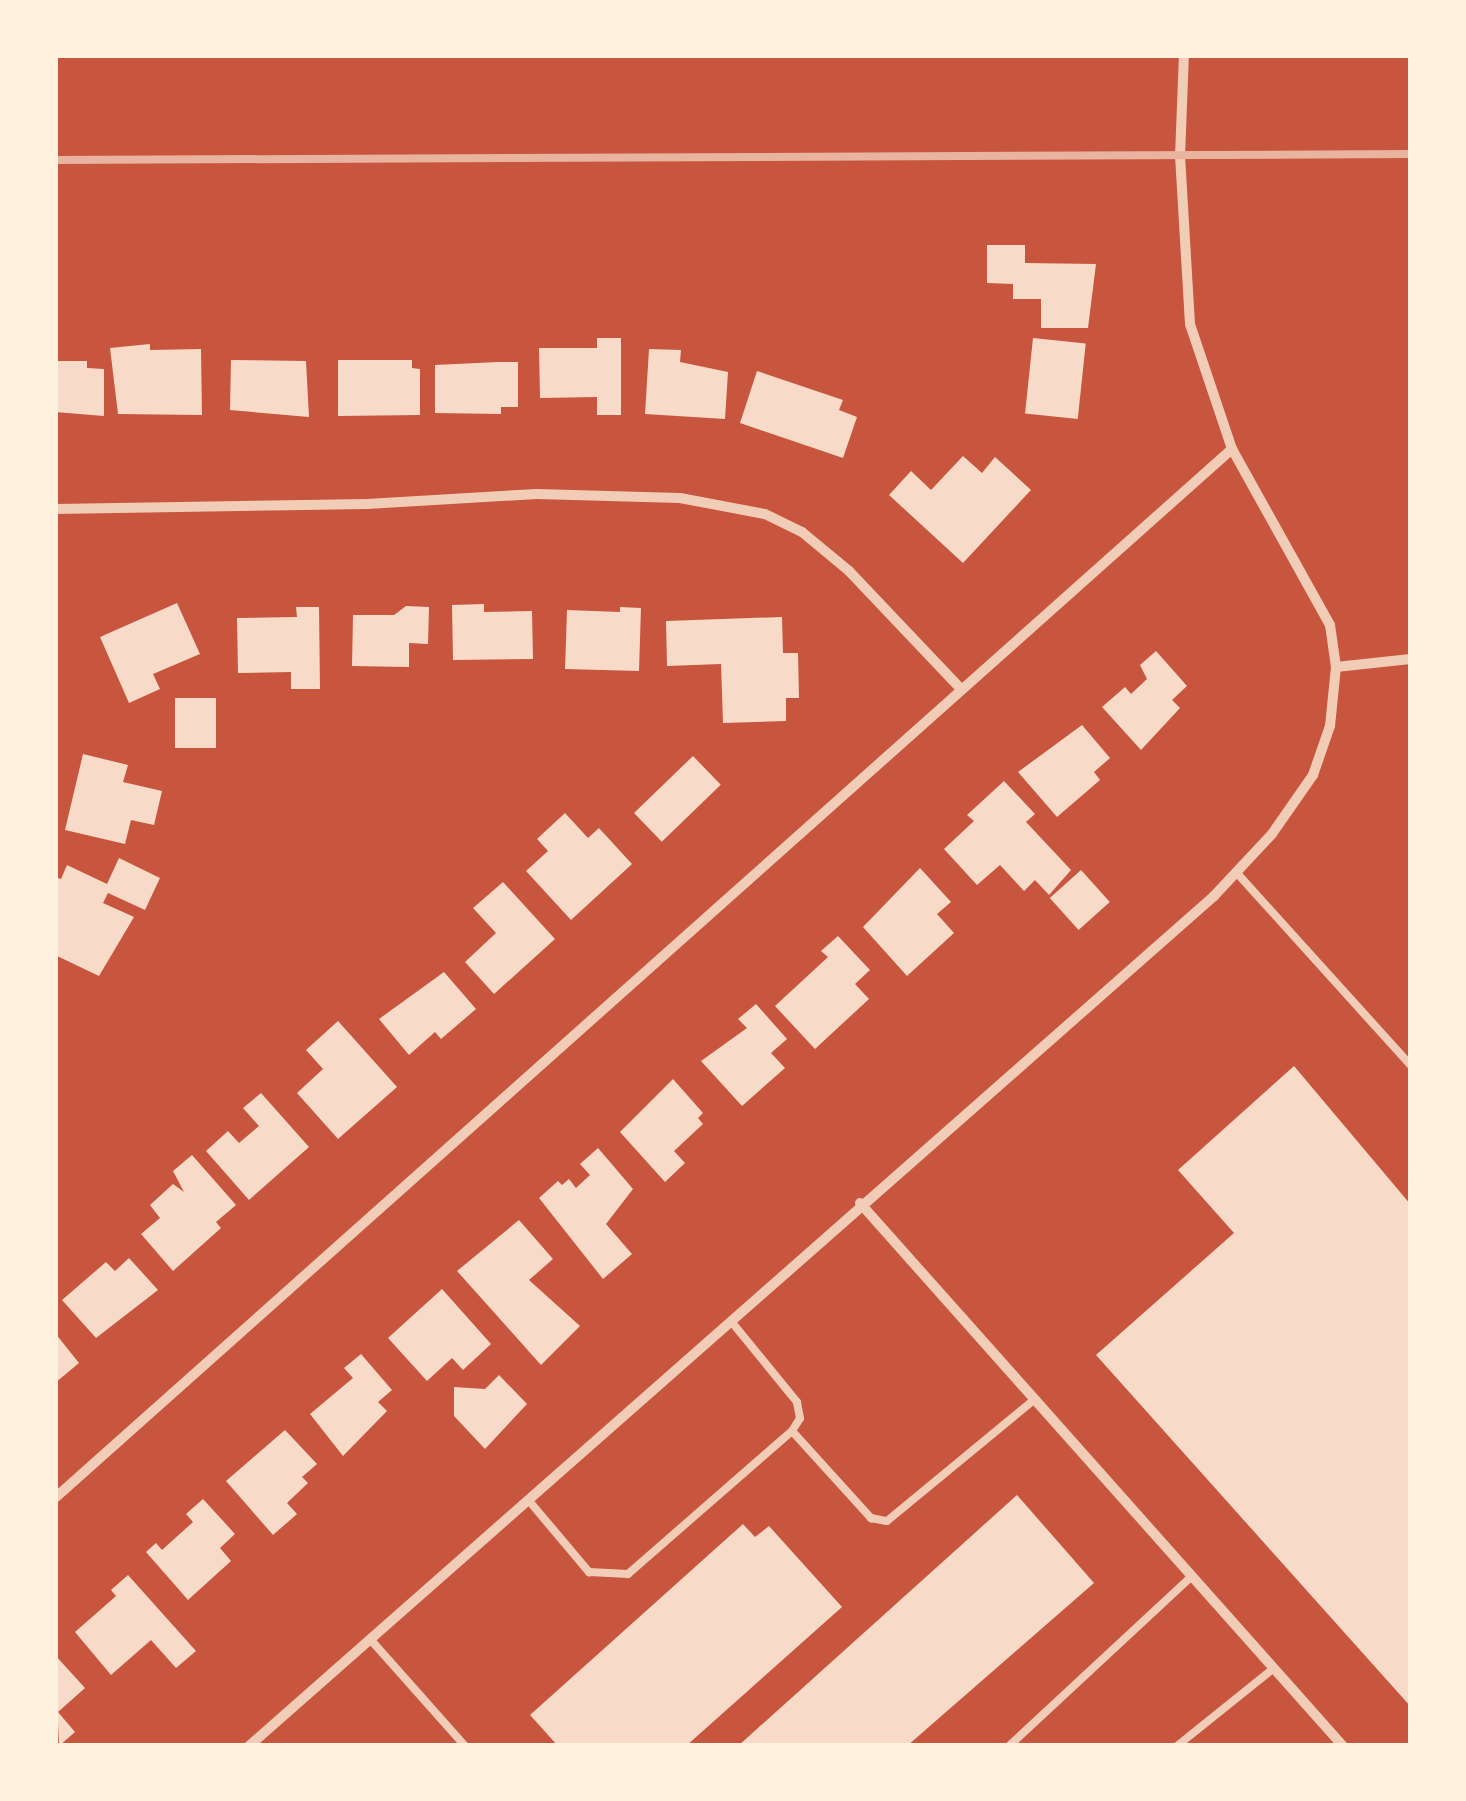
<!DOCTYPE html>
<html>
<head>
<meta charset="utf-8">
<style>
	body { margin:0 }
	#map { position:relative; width:1466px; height:1801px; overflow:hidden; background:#c8553d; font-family:"Public Sans",sans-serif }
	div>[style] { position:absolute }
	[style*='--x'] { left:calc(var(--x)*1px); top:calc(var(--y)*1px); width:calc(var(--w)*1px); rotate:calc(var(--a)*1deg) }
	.building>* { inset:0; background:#f7dbc8; transform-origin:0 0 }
	.service>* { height:8px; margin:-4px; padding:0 4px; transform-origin:4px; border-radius:4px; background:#f1ccb7 }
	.minor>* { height:10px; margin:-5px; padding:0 5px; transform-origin:5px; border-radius:5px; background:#f1ccb7 }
	.rail>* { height:8px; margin:-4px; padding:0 4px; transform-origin:4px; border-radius:4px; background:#e9b49f }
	span { translate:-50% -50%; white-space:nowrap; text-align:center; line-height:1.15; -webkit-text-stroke:8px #fff3e0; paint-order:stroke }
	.frame { position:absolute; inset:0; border:58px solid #fff3e0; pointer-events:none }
</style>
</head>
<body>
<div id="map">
	<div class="building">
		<div style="clip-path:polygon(987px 245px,1025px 245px,1025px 263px,1096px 264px,1088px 328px,1041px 328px,1041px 299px,1013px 299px,1013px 284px,987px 283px)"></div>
		<div style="clip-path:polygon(597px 338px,621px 338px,621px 415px,597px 415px,597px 397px,540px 398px,539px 348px,597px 348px)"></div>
		<div style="left:1033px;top:338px;width:53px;height:76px;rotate:6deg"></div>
		<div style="clip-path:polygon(150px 344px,150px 350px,201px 349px,202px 415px,118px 414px,110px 348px)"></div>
		<div style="clip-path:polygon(649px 349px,681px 350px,680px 362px,728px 372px,725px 419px,645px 414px)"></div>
		<div style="clip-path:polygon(231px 360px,306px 361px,309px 417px,230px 410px)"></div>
		<div style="clip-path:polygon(338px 360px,412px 360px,412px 368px,420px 369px,420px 415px,338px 416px)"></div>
		<div style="clip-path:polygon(55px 361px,87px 361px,87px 368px,104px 369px,104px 416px,55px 412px)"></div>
		<div style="clip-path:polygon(498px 362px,518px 362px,518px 407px,501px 407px,501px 414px,435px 413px,435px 365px)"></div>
		<div style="clip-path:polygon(757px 371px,843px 400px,839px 410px,857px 417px,843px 458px,740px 423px)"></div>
		<div style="clip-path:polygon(963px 456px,982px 473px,995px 457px,1031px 490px,963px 563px,889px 495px,911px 471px,931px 490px)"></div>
		<div style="clip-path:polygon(177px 603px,200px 654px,153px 674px,160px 689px,129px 703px,100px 637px)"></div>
		<div style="clip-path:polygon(484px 604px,484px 612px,532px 611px,533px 659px,453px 660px,452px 605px)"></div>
		<div style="clip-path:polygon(406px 606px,429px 607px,428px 644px,409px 643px,409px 667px,352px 666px,353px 615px,394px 615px)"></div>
		<div style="clip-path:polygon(296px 607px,319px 607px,320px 689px,291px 689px,291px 672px,238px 673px,237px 618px,297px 617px)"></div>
		<div style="clip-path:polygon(620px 607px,641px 608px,639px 671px,565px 669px,567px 610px,620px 612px)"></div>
		<div style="clip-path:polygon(782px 617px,783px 653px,798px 653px,799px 698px,786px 698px,786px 721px,723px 723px,721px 664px,667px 666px,666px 621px)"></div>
		<div style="clip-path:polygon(1156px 651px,1187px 686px,1172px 700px,1180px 708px,1141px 750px,1102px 707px,1125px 687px,1131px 694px,1147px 679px,1140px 665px)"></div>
		<div style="left:175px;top:698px;width:41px;height:50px"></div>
		<div style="clip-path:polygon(1082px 725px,1110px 758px,1094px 772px,1100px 780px,1057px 817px,1018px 772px)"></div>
		<div style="clip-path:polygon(83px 754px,128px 765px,123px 782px,162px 791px,154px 825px,131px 820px,125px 844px,65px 830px)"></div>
		<div style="left:693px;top:756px;width:40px;height:82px;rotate:46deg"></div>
		<div style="clip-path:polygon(1004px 781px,1035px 814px,1026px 822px,1071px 870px,1049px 895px,1035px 880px,1024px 891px,1000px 865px,977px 885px,944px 849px,974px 821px,967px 815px)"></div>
		<div style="clip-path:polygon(565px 813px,588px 838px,599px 828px,632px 864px,571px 920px,526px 871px,548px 851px,537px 839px)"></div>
		<div style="clip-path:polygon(119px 858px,160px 878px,145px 910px,108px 893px,103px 903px,134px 917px,99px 976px,55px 955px,55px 877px,61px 879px,67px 865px,107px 884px)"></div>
		<div style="clip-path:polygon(920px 868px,951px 902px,937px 914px,954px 933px,907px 976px,863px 927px)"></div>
		<div style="left:1081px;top:870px;width:43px;height:42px;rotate:48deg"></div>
		<div style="clip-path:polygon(503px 882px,555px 939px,494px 994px,465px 962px,496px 933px,473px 908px)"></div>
		<div style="clip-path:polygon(838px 936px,870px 970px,855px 984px,869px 999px,815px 1049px,775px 1006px,828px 957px,821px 951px)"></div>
		<div style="clip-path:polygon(444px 972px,476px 1009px,441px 1039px,435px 1032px,409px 1055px,379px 1019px)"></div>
		<div style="clip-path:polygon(756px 1004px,787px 1039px,771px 1053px,785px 1068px,742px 1106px,701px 1061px,747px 1028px,738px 1019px)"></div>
		<div style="clip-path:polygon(338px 1021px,397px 1087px,338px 1139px,297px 1093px,323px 1069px,306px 1050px)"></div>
		<div style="clip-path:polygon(1294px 1066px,1411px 1205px,1411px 1707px,1096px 1355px,1234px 1233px,1178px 1170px)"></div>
		<div style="clip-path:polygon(673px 1079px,703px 1113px,698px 1118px,703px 1124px,674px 1151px,685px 1163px,665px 1182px,620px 1132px)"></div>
		<div style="clip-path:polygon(261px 1093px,309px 1147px,249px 1200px,206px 1151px,228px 1131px,239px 1143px,259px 1126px,243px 1108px)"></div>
		<div style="clip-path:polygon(598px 1148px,633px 1189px,606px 1224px,632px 1254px,603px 1279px,539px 1198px,558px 1181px,562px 1185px,569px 1179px,576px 1188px,590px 1175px,580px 1164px)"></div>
		<div style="clip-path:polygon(192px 1155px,236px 1205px,216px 1222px,221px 1228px,173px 1271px,141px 1234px,160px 1218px,150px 1205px,173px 1184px,184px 1192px,173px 1171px)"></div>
		<div style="clip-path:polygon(519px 1220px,553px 1259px,529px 1280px,580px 1326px,541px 1365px,457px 1271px)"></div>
		<div style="clip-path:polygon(129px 1258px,158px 1290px,96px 1338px,62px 1300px,106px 1262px,115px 1271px)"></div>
		<div style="clip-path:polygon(442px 1289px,491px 1344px,463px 1370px,452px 1358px,427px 1381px,388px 1338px)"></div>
		<div style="clip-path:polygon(55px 1333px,79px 1363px,55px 1383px)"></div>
		<div style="clip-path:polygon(361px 1354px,392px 1390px,378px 1402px,387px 1411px,343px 1456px,310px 1414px,353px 1378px,344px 1368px)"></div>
		<div style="clip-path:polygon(499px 1375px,527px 1404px,485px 1449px,454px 1416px,454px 1387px,485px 1389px)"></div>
		<div style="clip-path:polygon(285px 1430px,317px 1464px,302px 1477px,308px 1483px,287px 1503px,297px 1514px,273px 1535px,226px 1481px)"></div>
		<div style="clip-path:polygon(1017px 1495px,1094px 1583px,907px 1746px,738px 1746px)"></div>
		<div style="clip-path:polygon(203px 1499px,235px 1534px,220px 1548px,231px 1561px,188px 1600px,146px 1552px,156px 1543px,162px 1550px,193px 1522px,186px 1514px)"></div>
		<div style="clip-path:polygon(743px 1524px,755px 1537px,769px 1526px,842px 1607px,686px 1746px,558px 1746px,530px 1715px)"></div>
		<div style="clip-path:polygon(128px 1575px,196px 1651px,176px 1668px,151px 1640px,111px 1675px,75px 1632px,116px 1596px,111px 1590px)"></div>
		<div style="clip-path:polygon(55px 1655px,85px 1688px,58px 1712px,75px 1732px,59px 1746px)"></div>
	</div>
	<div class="service">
		<div style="--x:1236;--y:872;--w:261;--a:47.9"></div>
		<div style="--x:792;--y:1431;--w:118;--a:47.8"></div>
		<div style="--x:871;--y:1518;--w:16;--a:11"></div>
		<div style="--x:887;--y:1521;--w:192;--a:-39.5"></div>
		<div style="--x:530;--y:1502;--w:92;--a:49.9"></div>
		<div style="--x:589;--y:1572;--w:39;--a:3"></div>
		<div style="--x:628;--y:1574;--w:218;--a:-41.1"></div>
		<div style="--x:792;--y:1431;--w:15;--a:-58"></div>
		<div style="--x:800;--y:1418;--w:16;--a:-101"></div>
		<div style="--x:797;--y:1402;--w:104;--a:-129.2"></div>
		<div style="--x:370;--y:1639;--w:143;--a:48.4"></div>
		<div style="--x:1009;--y:1746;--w:250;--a:-42.9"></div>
		<div style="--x:1177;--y:1746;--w:124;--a:-38.8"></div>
	</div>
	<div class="minor">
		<div style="--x:55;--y:509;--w:312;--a:-0.9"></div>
		<div style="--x:367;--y:504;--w:170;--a:-3.4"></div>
		<div style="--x:537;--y:494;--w:143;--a:1.6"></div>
		<div style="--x:680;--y:498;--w:86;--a:10.7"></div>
		<div style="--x:765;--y:514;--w:41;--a:25.9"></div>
		<div style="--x:802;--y:532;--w:61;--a:39.7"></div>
		<div style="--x:849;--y:571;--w:163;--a:46.5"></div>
		<div style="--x:1336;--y:667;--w:75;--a:-6.1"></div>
		<div style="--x:860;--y:1203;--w:727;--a:48.35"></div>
		<div style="--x:55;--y:1498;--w:1577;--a:-41.71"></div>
		<div style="--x:249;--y:1746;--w:1286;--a:-41.37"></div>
		<div style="--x:1214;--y:896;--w:85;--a:-46.9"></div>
		<div style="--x:1272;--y:834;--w:72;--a:-55.2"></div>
		<div style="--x:1313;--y:775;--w:52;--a:-70.9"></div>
		<div style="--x:1330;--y:726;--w:59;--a:-84.2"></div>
		<div style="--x:1336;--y:667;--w:42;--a:-98.1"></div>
		<div style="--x:1330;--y:625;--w:201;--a:-119.1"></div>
		<div style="--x:1232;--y:449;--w:132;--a:-108.6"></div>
		<div style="--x:1190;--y:324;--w:167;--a:-93.4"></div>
		<div style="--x:1180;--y:157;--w:102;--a:-87.8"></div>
	</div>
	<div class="rail">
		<div style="--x:55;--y:160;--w:1356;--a:-0.25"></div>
	</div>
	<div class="frame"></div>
</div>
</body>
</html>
